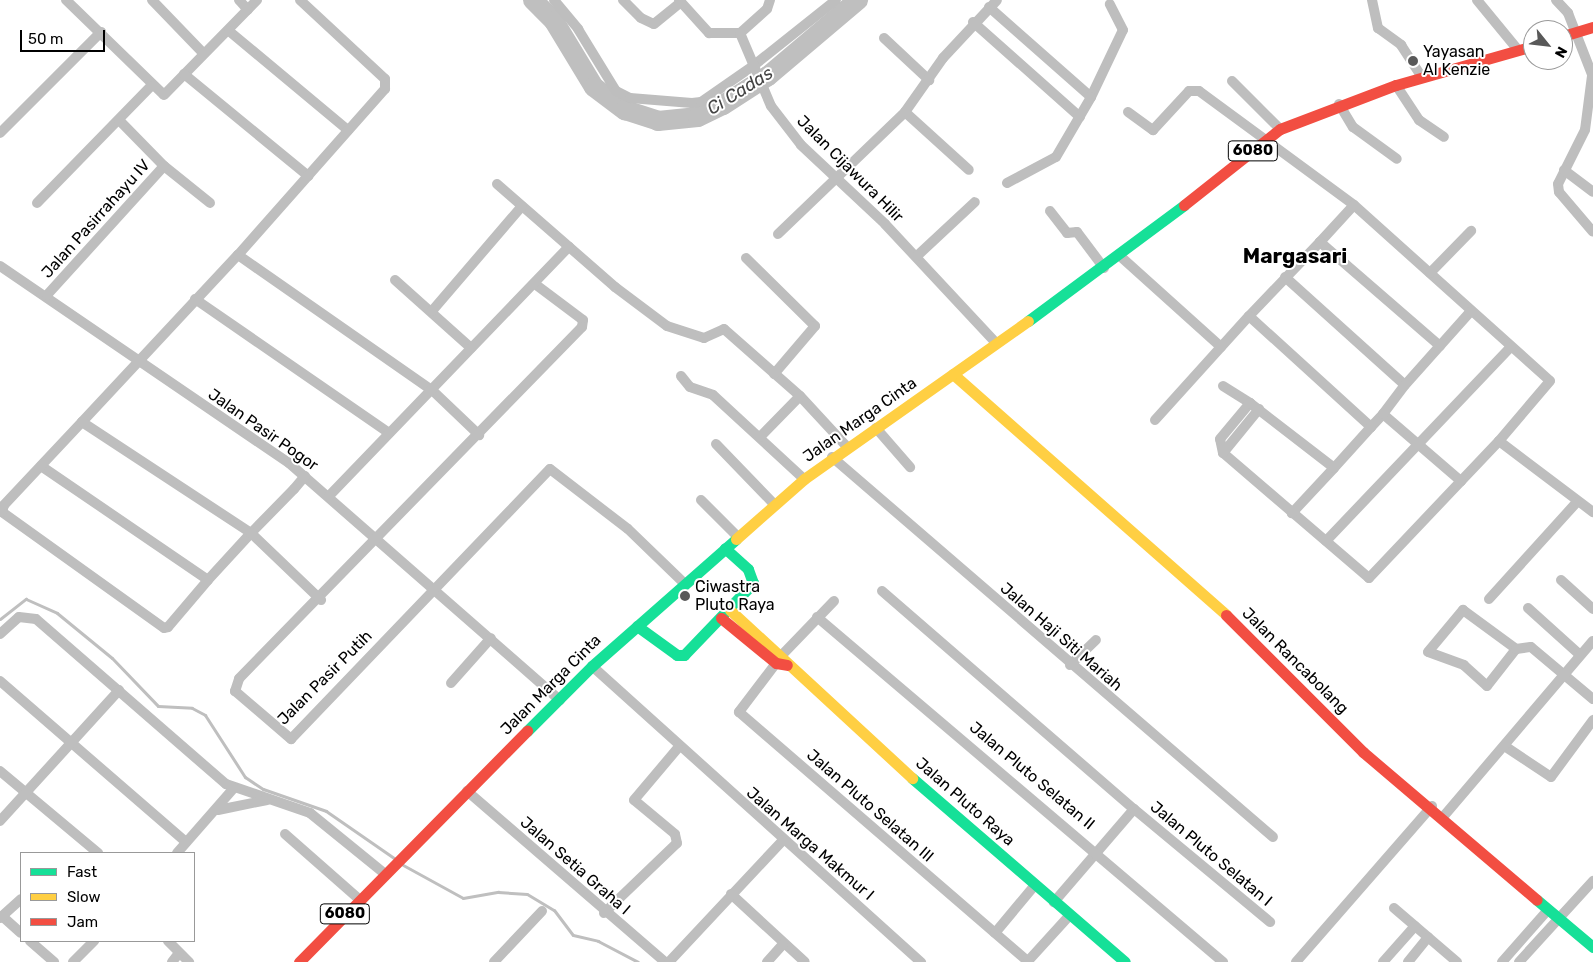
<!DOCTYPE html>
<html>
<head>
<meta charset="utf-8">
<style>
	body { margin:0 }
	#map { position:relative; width:1593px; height:962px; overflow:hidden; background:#fff; font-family:Rubik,sans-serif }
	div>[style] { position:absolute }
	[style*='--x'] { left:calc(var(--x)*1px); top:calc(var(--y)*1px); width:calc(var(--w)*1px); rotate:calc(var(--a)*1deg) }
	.stream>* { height:3px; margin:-1.5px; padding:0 1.5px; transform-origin:1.5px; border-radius:1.5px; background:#bfbfbf }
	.river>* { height:20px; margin:-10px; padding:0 10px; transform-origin:10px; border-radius:10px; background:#bfbfbf }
	.street>* { height:10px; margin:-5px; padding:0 5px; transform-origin:5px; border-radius:5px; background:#bebebe }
	.fast>* { height:11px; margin:-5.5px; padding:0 5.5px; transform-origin:5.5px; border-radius:5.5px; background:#16e098 }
	.slow>* { height:11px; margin:-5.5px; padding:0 5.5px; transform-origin:5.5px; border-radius:5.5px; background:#ffcf43 }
	.jam>* { height:11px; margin:-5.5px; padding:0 5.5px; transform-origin:5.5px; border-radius:5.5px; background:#f24e42 }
	.dots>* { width:14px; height:14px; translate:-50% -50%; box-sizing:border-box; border:2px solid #fff; border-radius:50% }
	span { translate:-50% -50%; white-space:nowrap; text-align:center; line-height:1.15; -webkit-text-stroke:4px #fff; paint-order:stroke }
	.shield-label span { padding:1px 4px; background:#fff; border:1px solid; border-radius:4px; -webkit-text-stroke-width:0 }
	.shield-label { font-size:15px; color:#000; font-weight:700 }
	.poi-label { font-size:16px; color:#000 }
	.left { translate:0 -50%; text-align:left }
	.street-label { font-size:16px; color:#000 }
	.water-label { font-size:18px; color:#444; font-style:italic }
	.district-label { font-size:21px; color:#000; font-weight:700 }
	.legend { position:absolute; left:20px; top:852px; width:175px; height:90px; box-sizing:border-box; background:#fff; border:1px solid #999; margin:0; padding:6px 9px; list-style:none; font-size:15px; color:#000 }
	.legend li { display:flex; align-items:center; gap:10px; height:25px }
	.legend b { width:25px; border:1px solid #999 }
	.north { position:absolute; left:1523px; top:20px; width:50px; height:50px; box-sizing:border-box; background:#fff; border:1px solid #999; border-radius:50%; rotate:119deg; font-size:14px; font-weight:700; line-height:20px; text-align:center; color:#000 }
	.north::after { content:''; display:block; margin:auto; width:18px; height:22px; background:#595959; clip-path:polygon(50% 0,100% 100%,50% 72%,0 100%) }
	.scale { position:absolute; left:20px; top:30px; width:85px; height:22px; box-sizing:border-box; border:2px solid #000; border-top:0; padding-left:6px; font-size:15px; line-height:18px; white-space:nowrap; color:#000; -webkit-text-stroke:4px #fff; paint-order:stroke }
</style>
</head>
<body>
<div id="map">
	<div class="stream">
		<div style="--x:0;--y:619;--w:33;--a:-38"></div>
		<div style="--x:26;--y:599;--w:34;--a:24"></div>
		<div style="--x:57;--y:613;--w:71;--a:39.3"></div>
		<div style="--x:112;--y:658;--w:66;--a:46.2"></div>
		<div style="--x:158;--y:706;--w:34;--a:3"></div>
		<div style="--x:192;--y:708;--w:15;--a:28"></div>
		<div style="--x:205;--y:715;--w:74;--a:57.2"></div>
		<div style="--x:245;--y:777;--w:22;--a:34"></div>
		<div style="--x:263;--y:789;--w:67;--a:19.2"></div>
		<div style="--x:326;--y:811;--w:83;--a:34.7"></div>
		<div style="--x:403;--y:865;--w:68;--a:28.8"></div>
		<div style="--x:463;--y:898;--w:36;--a:-10"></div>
		<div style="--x:498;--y:892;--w:29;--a:4"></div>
		<div style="--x:527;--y:894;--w:31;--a:31"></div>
		<div style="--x:554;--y:910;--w:31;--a:53"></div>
		<div style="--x:573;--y:935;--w:26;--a:13"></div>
		<div style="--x:598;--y:941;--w:45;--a:27.7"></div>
	</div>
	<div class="river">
		<div style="--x:533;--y:0;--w:30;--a:45"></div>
		<div style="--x:554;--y:21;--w:77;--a:58.8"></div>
		<div style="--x:594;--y:87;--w:39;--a:37"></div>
		<div style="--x:625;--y:110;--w:35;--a:18"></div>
		<div style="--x:658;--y:121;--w:40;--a:-5.7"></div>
		<div style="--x:698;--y:117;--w:28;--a:-26"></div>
		<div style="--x:723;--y:105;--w:54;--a:-32.8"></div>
		<div style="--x:768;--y:76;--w:118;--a:-40.2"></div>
	</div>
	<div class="street">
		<div style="--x:66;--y:0;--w:136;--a:44.1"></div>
		<div style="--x:164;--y:95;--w:133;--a:-45.6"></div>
		<div style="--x:152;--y:0;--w:74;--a:46.1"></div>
		<div style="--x:239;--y:0;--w:13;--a:48"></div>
		<div style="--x:554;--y:0;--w:38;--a:50"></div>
		<div style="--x:578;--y:29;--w:73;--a:58.5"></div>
		<div style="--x:616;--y:91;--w:16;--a:27"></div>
		<div style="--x:630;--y:98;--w:62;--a:4.6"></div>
		<div style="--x:692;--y:103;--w:9;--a:-6"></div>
		<div style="--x:701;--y:102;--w:63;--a:-34.7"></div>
		<div style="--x:753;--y:66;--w:106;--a:-38.5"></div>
		<div style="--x:623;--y:0;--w:25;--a:45"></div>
		<div style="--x:641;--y:18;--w:14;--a:25"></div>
		<div style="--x:654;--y:24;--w:35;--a:-39"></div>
		<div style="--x:679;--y:0;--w:45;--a:47.7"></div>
		<div style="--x:709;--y:33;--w:31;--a:0"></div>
		<div style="--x:770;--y:0;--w:9;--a:108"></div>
		<div style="--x:767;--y:9;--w:36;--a:138"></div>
		<div style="--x:740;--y:33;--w:79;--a:67"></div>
		<div style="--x:771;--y:106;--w:49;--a:52.4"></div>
		<div style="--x:801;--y:145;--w:115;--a:43.2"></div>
		<div style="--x:885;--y:224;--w:163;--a:47"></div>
		<div style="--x:1372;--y:0;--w:29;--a:78"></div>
		<div style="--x:1378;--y:28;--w:29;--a:36"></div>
		<div style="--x:1401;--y:45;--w:38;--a:57"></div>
		<div style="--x:1477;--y:0;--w:65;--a:50.6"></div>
		<div style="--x:1556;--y:0;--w:18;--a:47"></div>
		<div style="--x:1568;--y:13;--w:69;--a:68.7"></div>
		<div style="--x:989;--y:7;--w:136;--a:41.4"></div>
		<div style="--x:1091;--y:97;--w:74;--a:-64.5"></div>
		<div style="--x:1123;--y:30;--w:29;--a:-117"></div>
		<div style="--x:973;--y:22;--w:143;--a:41.6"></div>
		<div style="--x:229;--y:31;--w:155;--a:39.8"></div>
		<div style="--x:884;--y:38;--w:62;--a:43"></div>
		<div style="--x:184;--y:74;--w:161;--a:39.4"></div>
		<div style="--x:1592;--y:76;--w:54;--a:97.4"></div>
		<div style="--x:1585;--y:130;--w:60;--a:116.6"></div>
		<div style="--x:1558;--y:184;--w:8;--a:83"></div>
		<div style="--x:1559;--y:192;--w:52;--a:49.6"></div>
		<div style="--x:1232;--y:81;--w:68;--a:45"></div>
		<div style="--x:1396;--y:85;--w:42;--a:56.7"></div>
		<div style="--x:1419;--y:120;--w:30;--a:34"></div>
		<div style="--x:1339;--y:104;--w:27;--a:59"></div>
		<div style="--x:1353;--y:127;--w:54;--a:36"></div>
		<div style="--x:905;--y:112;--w:86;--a:42.2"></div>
		<div style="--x:1128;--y:112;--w:31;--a:36"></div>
		<div style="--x:1153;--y:130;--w:53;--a:-47.3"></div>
		<div style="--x:1189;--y:91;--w:10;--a:0"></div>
		<div style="--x:1199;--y:91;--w:192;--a:36.3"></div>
		<div style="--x:1354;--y:205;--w:263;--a:41.9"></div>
		<div style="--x:1550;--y:381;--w:79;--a:130.4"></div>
		<div style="--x:1499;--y:441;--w:189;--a:133.5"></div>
		<div style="--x:1369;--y:578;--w:192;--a:-139.4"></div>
		<div style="--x:1223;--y:453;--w:57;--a:-50.7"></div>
		<div style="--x:0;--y:133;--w:143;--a:-45"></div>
		<div style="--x:164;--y:166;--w:59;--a:38.8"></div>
		<div style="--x:1564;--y:170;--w:36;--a:37"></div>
		<div style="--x:1007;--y:183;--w:55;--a:-28"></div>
		<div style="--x:1056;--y:157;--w:69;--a:-59.7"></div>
		<div style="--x:497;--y:184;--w:157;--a:41.1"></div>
		<div style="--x:615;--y:287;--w:65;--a:36.9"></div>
		<div style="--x:667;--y:326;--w:39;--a:18"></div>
		<div style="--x:704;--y:338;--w:22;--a:-24"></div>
		<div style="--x:724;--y:329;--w:101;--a:41.4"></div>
		<div style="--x:800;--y:396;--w:69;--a:47.3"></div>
		<div style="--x:37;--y:203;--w:163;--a:-45.7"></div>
		<div style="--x:1050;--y:211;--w:28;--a:52"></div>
		<div style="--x:1067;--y:233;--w:10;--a:-6"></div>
		<div style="--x:1077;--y:232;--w:45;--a:53.1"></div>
		<div style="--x:778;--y:234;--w:176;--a:-43.8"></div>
		<div style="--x:905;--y:112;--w:66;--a:-54.9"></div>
		<div style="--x:943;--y:58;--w:79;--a:-47"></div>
		<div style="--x:1320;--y:242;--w:50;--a:-47.4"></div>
		<div style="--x:238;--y:255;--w:238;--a:34.9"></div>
		<div style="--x:433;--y:391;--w:64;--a:43.7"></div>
		<div style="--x:917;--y:256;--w:79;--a:-43"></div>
		<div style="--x:1120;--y:256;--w:136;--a:42"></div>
		<div style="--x:746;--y:258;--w:97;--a:44.6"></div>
		<div style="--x:815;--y:326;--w:63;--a:130.5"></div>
		<div style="--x:0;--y:266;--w:350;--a:34.3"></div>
		<div style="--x:289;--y:463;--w:360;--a:41.2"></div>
		<div style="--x:1430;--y:273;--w:59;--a:-45.7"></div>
		<div style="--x:1285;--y:277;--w:161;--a:42"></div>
		<div style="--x:1405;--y:385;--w:98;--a:-48.3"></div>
		<div style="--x:395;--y:280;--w:102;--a:41.8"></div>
		<div style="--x:535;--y:284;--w:60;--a:36.9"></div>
		<div style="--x:583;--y:320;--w:7;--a:98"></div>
		<div style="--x:582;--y:327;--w:491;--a:134.3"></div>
		<div style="--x:239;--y:679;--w:13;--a:108"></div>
		<div style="--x:235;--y:691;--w:74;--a:40.6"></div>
		<div style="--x:291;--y:739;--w:374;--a:-46.2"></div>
		<div style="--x:550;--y:469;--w:98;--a:37.6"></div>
		<div style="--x:628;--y:529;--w:79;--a:44"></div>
		<div style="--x:47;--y:295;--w:174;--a:-47.8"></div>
		<div style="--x:164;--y:166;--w:64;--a:-134.4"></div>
		<div style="--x:195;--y:299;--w:236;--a:34.6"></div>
		<div style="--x:432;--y:311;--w:138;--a:-49.4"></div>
		<div style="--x:1440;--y:346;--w:159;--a:-139.1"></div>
		<div style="--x:1320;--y:242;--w:103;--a:133.8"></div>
		<div style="--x:1249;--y:316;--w:165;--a:42.3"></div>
		<div style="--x:1371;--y:427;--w:18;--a:-47"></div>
		<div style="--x:1383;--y:414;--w:103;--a:40.7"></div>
		<div style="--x:681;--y:376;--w:14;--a:51"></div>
		<div style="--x:690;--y:387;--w:24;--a:19"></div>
		<div style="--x:713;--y:395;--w:124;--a:42.7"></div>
		<div style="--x:1223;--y:386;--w:32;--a:32"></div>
		<div style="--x:1383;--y:414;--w:36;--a:-53"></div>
		<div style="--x:1155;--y:420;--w:140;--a:-47.9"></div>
		<div style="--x:82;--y:422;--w:229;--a:-47"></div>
		<div style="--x:238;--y:255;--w:222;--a:-48.5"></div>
		<div style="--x:385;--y:89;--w:10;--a:-90"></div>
		<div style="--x:385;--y:79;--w:116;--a:-137.1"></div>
		<div style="--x:876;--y:428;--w:52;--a:48.9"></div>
		<div style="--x:760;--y:437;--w:57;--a:-45.7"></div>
		<div style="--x:1499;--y:441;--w:118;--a:37.1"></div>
		<div style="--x:716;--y:444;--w:82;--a:46"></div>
		<div style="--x:1223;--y:453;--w:14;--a:-102"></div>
		<div style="--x:1220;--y:439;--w:47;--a:-50.2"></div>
		<div style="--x:1250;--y:403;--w:106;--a:37.7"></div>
		<div style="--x:1334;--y:468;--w:62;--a:133"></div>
		<div style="--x:832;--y:457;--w:582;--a:40.75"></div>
		<div style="--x:41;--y:466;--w:202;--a:34.3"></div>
		<div style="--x:1334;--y:468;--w:55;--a:-47.9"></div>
		<div style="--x:305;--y:476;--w:17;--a:130"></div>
		<div style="--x:294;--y:489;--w:62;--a:134.3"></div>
		<div style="--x:251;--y:533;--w:64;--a:132.5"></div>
		<div style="--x:208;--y:580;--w:62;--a:130.4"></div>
		<div style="--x:168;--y:627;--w:4;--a:166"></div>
		<div style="--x:164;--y:628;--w:199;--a:-144.4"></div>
		<div style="--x:2;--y:512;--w:7;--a:-74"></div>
		<div style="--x:4;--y:505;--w:114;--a:-46.8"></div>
		<div style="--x:82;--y:422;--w:202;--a:33.3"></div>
		<div style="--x:251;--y:533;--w:97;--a:43.7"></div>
		<div style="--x:329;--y:496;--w:346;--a:-46.1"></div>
		<div style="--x:701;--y:500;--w:52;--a:45"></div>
		<div style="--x:1326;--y:541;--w:268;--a:-46.4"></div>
		<div style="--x:1561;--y:580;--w:43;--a:42.2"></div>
		<div style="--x:882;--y:591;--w:333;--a:40.9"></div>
		<div style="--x:1134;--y:809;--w:123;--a:130.7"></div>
		<div style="--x:1489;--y:599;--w:131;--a:-47.8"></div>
		<div style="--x:834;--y:601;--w:74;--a:133.9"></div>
		<div style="--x:783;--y:654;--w:73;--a:127.2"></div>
		<div style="--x:739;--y:712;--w:383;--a:40.8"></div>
		<div style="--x:1528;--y:608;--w:69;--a:42"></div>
		<div style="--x:817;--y:617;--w:533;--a:40.36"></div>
		<div style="--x:0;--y:634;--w:25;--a:-42"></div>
		<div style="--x:19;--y:617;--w:17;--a:7"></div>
		<div style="--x:36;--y:619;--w:252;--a:41"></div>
		<div style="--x:226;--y:784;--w:89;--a:19"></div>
		<div style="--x:310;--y:813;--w:97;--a:39.1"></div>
		<div style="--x:1516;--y:649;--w:47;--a:128.1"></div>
		<div style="--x:1487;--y:686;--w:31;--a:-138"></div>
		<div style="--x:1464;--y:665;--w:38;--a:-160"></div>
		<div style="--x:1428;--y:652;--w:55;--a:-50.2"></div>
		<div style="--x:1463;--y:610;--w:66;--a:36.3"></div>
		<div style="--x:1516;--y:649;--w:15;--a:-8"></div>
		<div style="--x:1531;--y:647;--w:81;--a:40"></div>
		<div style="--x:1070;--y:665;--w:36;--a:-44"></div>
		<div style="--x:592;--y:666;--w:443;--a:42"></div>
		<div style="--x:0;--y:681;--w:246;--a:40.9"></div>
		<div style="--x:451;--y:683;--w:60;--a:-48.4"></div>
		<div style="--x:1506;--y:747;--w:54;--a:33.7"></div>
		<div style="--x:1551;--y:777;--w:71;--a:-53.6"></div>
		<div style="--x:0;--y:771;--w:128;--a:39.9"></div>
		<div style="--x:467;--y:791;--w:262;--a:40.8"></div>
		<div style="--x:1134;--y:809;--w:177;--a:39.7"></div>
		<div style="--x:218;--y:810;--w:50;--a:-11.5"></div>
		<div style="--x:1443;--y:817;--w:231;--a:-49.6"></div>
		<div style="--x:0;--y:821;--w:177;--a:-47.7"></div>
		<div style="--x:285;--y:834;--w:98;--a:41.3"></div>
		<div style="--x:177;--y:853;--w:86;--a:-48.8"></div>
		<div style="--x:731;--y:894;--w:100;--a:42.6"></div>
		<div style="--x:1394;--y:908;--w:83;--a:40.6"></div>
		<div style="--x:604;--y:913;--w:101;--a:-43.8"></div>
		<div style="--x:677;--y:843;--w:9;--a:-103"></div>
		<div style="--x:675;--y:834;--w:53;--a:-140.3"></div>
		<div style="--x:634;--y:800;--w:68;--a:-49.8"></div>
		<div style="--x:2;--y:916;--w:25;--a:42"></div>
		<div style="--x:0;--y:918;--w:28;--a:-42"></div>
		<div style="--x:995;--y:933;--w:62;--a:-50.2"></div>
		<div style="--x:30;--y:941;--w:32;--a:41"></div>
		<div style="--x:168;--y:941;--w:30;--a:45"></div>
		<div style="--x:1028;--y:961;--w:62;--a:-47.6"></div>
		<div style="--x:73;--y:962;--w:30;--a:-45"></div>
		<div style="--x:172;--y:962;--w:11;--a:-52"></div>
		<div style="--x:494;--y:962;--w:70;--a:-46.7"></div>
		<div style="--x:669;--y:962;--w:167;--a:-46.9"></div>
		<div style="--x:767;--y:962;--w:24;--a:-48"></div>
		<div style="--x:1296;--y:962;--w:207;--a:-48.9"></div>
		<div style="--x:1383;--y:962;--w:48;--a:-48.4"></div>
		<div style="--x:1408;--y:962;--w:32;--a:-51"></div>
		<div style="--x:1502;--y:962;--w:68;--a:-48.6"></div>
		<div style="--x:1519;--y:962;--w:110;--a:-47.6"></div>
	</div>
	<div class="fast">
		<div style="--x:1028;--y:321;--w:194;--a:-36.6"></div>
		<div style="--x:637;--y:626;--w:49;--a:35.9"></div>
		<div style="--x:677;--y:655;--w:7;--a:0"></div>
		<div style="--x:684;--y:655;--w:100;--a:-46.2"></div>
		<div style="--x:753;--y:583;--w:15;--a:-110"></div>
		<div style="--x:748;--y:569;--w:31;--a:-138"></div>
		<div style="--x:527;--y:731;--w:92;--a:-45"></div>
		<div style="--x:592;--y:666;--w:192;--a:-41.4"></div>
		<div style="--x:912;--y:778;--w:281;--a:40.8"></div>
		<div style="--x:1537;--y:900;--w:73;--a:40"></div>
	</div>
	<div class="slow">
		<div style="--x:953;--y:374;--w:364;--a:41.4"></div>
		<div style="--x:736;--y:539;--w:91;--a:-41.4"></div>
		<div style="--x:804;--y:479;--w:274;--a:-35.2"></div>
		<div style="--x:730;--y:610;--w:248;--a:42.7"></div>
	</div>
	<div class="jam">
		<div style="--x:1563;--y:36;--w:31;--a:-17"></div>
		<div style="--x:1184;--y:205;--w:122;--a:-38.4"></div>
		<div style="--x:1280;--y:129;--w:124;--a:-20.8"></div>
		<div style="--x:1396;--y:85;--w:142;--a:-15.9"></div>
		<div style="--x:1226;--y:615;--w:194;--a:45"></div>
		<div style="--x:1363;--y:752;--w:228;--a:40.4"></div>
		<div style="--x:721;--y:618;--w:71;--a:39.3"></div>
		<div style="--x:776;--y:663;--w:11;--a:10"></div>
		<div style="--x:299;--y:962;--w:325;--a:-45.4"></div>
	</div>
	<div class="dots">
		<div style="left:1413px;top:61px;background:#595959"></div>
		<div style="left:685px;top:596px;background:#595959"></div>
	</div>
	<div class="shield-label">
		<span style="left:1253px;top:151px">6080</span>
		<span style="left:345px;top:914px">6080</span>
	</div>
	<div class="poi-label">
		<span class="left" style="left:1423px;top:61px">Yayasan<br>Al Kenzie</span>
		<span class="left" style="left:695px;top:596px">Ciwastra<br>Pluto Raya</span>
	</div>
	<div class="street-label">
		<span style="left:850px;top:169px;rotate:45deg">Jalan Cijawura Hilir</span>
		<span style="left:96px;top:219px;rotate:-48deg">Jalan Pasirrahayu IV</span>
		<span style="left:860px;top:420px;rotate:-35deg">Jalan Marga Cinta</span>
		<span style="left:263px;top:430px;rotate:35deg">Jalan Pasir Pogor</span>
		<span style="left:1061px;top:637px;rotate:41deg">Jalan Haji Siti Mariah</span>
		<span style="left:1295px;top:661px;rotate:45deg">Jalan Rancabolang</span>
		<span style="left:325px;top:678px;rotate:-45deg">Jalan Pasir Putih</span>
		<span style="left:551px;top:685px;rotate:-45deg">Jalan Marga Cinta</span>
		<span style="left:1032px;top:776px;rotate:40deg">Jalan Pluto Selatan II</span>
		<span style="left:965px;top:802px;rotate:41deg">Jalan Pluto Raya</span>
		<span style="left:870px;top:806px;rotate:41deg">Jalan Pluto Selatan III</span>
		<span style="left:810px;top:844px;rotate:41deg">Jalan Marga Makmur I</span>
		<span style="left:1211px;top:854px;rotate:40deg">Jalan Pluto Selatan I</span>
		<span style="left:575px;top:866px;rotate:41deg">Jalan Setia Graha I</span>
	</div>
	<div class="water-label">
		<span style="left:740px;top:91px;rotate:-32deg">Ci Cadas</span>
	</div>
	<div class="district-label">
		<span style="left:1295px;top:256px">Margasari</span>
	</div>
	<ul class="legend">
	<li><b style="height:6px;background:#16e098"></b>Fast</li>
	<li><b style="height:6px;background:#ffcf43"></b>Slow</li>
	<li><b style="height:6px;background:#f24e42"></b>Jam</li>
	</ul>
	<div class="north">N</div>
	<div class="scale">50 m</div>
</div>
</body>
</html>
